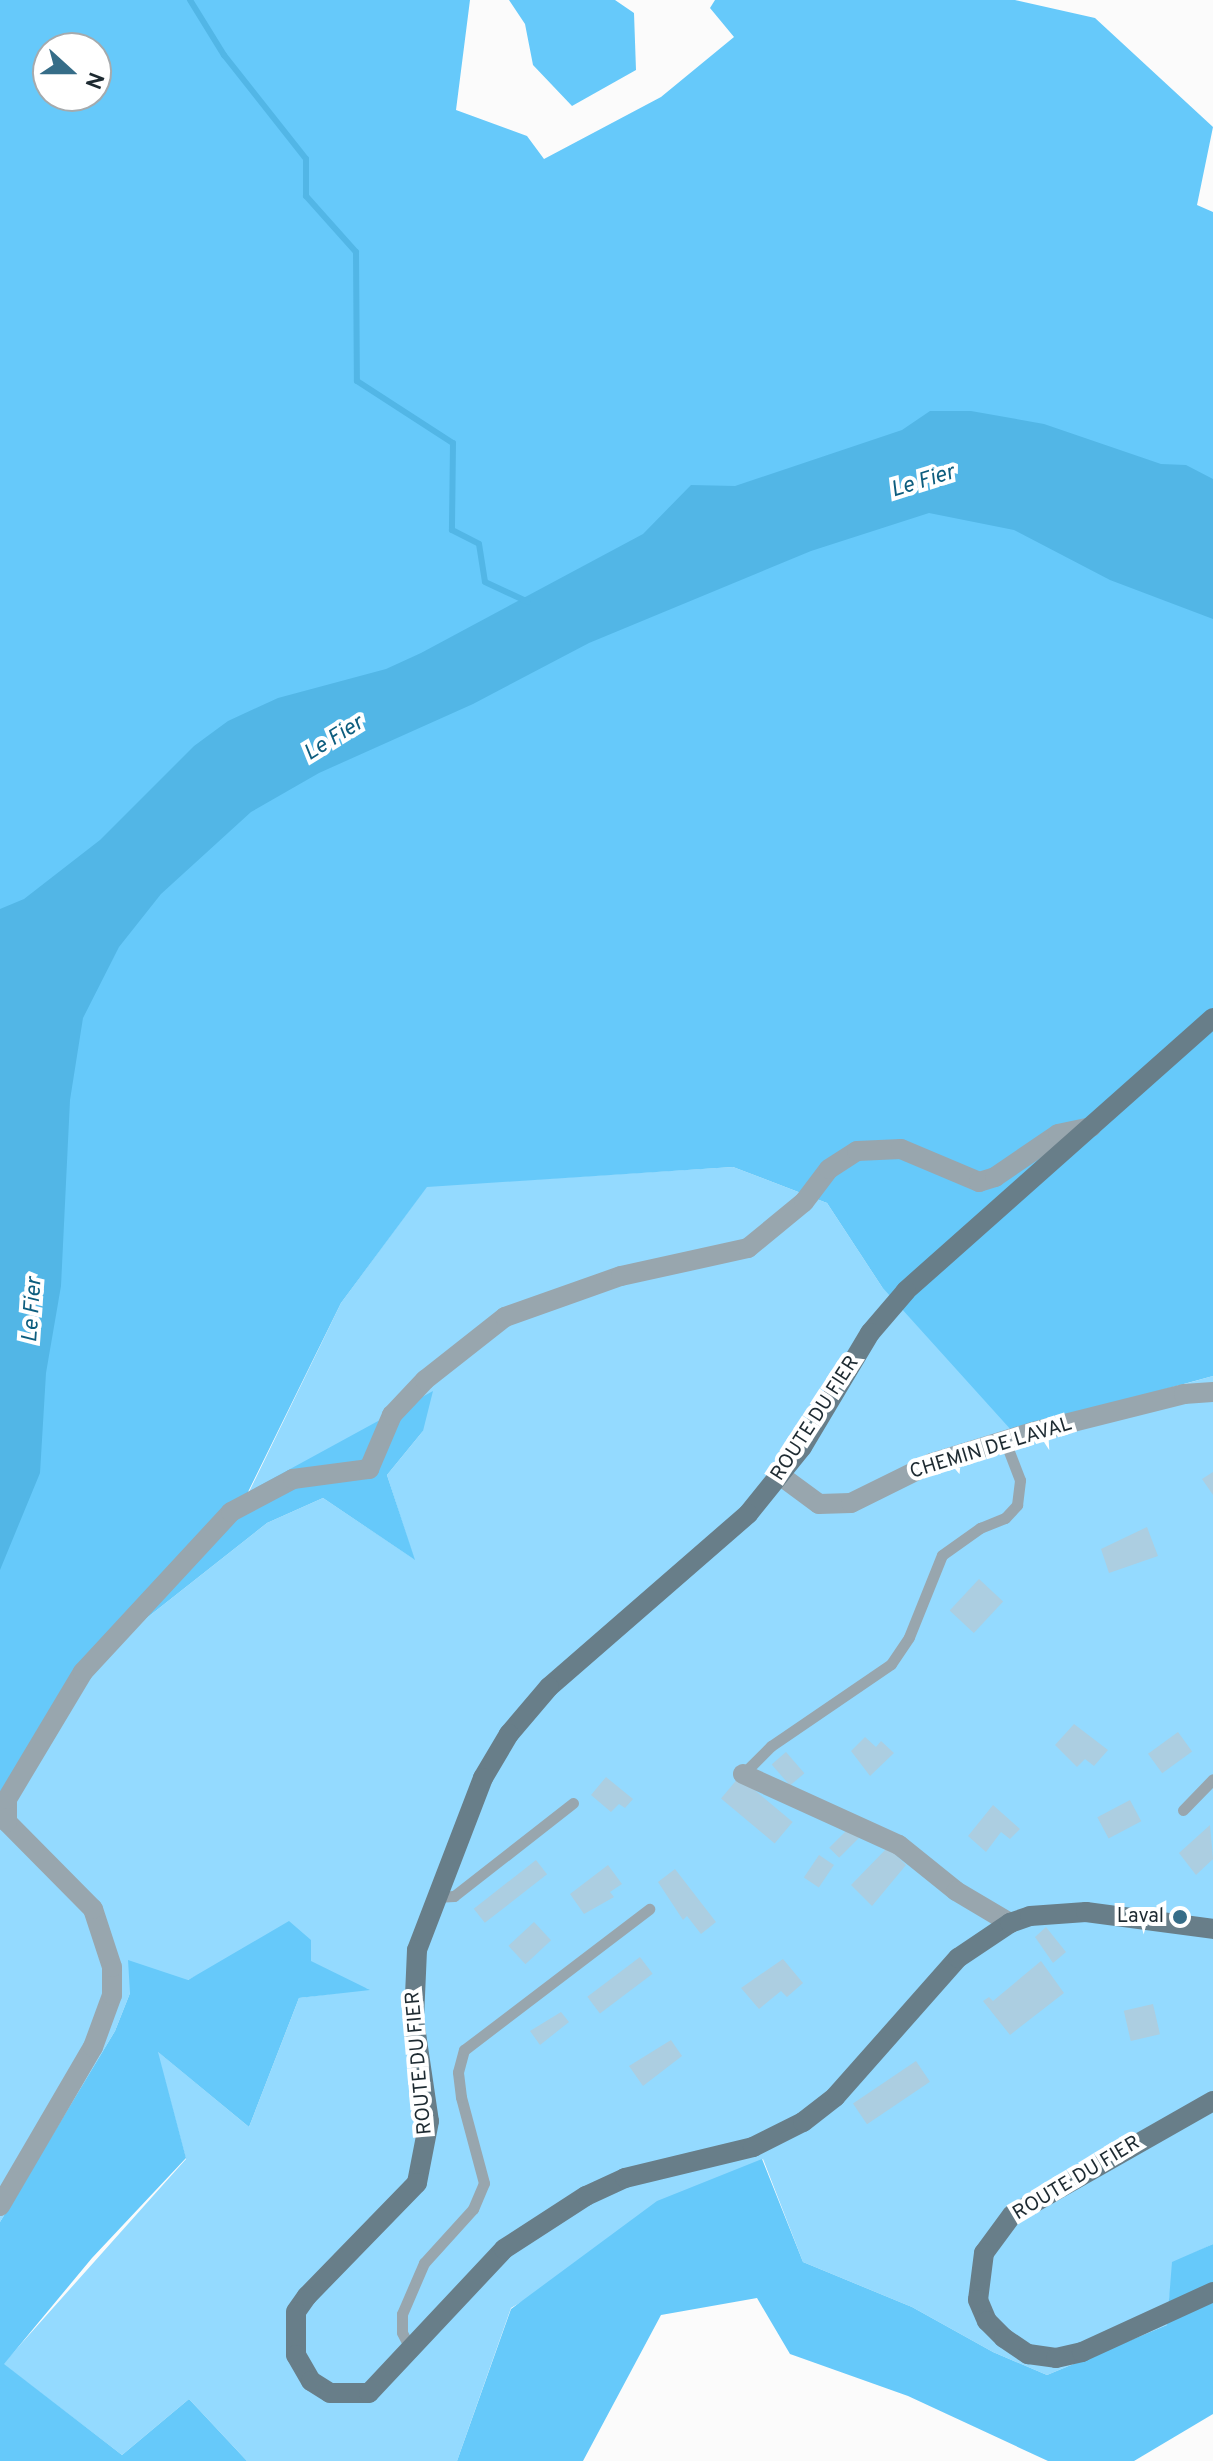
<!DOCTYPE html>
<html>
<head>
<meta charset="utf-8">
<style>
	body { margin:0 }
	#map { position:relative; width:1213px; height:2461px; overflow:hidden; background:#fbfbfb; font-family:Overpass,sans-serif }
	div>[style] { position:absolute }
	[style*='--x'] { left:calc(var(--x)*1px); top:calc(var(--y)*1px); width:calc(var(--w)*1px); rotate:calc(var(--a)*1deg) }
	.green>* { inset:0; background:#94daff }
	.forest>* { inset:0; background:#66c9fa }
	.water>* { inset:0; background:#52b6e6 }
	.stream>* { height:6px; margin:-3px; padding:0 3px; transform-origin:3px; border-radius:3px; background:#52b6e6 }
	.building>* { inset:0; background:#accee1; transform-origin:0 0 }
	.lane>* { height:11px; margin:-5.5px; padding:0 5.5px; transform-origin:5.5px; border-radius:5.5px; background:#98a6ae }
	.street>* { height:20px; margin:-10px; padding:0 10px; transform-origin:10px; border-radius:10px; background:#98a6ae }
	.secondary>* { height:20px; margin:-10px; padding:0 10px; transform-origin:10px; border-radius:10px; background:#687e89 }
	.dots>* { width:22px; height:22px; translate:-50% -50%; box-sizing:border-box; border:4px solid #fff; border-radius:50% }
	span { translate:-50% -50%; white-space:nowrap; text-align:center; line-height:1.15; -webkit-text-stroke:8px #fff; paint-order:stroke }
	.street-label { font-size:20px; color:#1d2a31 }
	.poi-label { font-size:20px; color:#1d2a31 }
	.right { translate:-100% -50%; text-align:right }
	.water-label { font-size:22px; color:#0d5d7e; font-style:italic }
	.north { position:absolute; left:32px; top:32px; width:80px; height:80px; box-sizing:border-box; background:#fff; border:2px solid #a5aaad; border-radius:50%; rotate:111deg; font-size:22px; font-weight:700; line-height:32px; text-align:center; color:#1d2a31 }
	.north::after { content:''; display:block; margin:auto; width:28px; height:36px; background:#366d88; clip-path:polygon(50% 0,100% 100%,50% 72%,0 100%) }
</style>
</head>
<body>
<div id="map">
	<div class="green">
		<div style="clip-path:polygon(733px 1167px,827px 1203px,882px 1287px,1102px 1407px,1213px 1376px,1213px 2244px,1173px 2263px,1167px 2325px,1047px 2375px,993px 2352px,912px 2307px,803px 2262px,763px 2159px,511px 2308px,457px 2461px,247px 2461px,189px 2399px,122px 2455px,3px 2364px,186px 2159px,157px 2051px,249px 2127px,299px 1998px,368px 1989px,228px 1960px,188px 1980px,130px 1993px,115px 2031px,0 2222px,0 1793px,68px 1680px,267px 1523px,323px 1498px,414px 1559px,387px 1475px,423px 1431px,248px 1494px,341px 1303px,427px 1186px)"></div>
	</div>
	<div class="forest">
		<div style="clip-path:polygon(evenodd,0 0,470px 0,456px 110px,527px 136px,544px 159px,661px 97px,734px 37px,710px 8px,715px 0,1015px 0,1095px 18px,1213px 127px,1197px 205px,1213px 212px,1213px 1376px,1012px 1431px,882px 1287px,827px 1203px,733px 1167px,427px 1187px,341px 1303px,248px 1492px,433px 1391px,423px 1431px,387px 1475px,415px 1560px,323px 1498px,267px 1523px,68px 1680px,0 1793px,0 0,48px 48px,96px 48px,96px 96px,48px 96px,48px 48px)"></div>
		<div style="clip-path:polygon(509px 0,615px 0,634px 13px,636px 70px,572px 106px,533px 65px,525px 24px)"></div>
		<div style="clip-path:polygon(289px 1921px,311px 1940px,311px 1961px,370px 1990px,299px 1998px,249px 2127px,158px 2052px,186px 2158px,92px 2258px,4px 2364px,122px 2455px,189px 2399px,247px 2461px,0 2461px,0 2222px,115px 2031px,130px 1993px,128px 1960px,188px 1980px)"></div>
		<div style="clip-path:polygon(762px 2159px,803px 2262px,912px 2307px,993px 2352px,1047px 2375px,1167px 2325px,1172px 2262px,1213px 2244px,1213px 2414px,1134px 2461px,1048px 2461px,908px 2396px,790px 2354px,757px 2298px,661px 2315px,583px 2461px,457px 2461px,511px 2309px,657px 2201px)"></div>
	</div>
	<div class="water">
		<div style="clip-path:polygon(930px 411px,971px 411px,1044px 424px,1161px 464px,1186px 465px,1213px 479px,1213px 619px,1110px 580px,1014px 530px,929px 513px,811px 551px,589px 643px,473px 704px,319px 773px,251px 812px,161px 894px,119px 947px,83px 1018px,70px 1100px,61px 1286px,46px 1373px,40px 1473px,0 1570px,0 909px,24px 899px,100px 840px,194px 746px,228px 721px,278px 698px,386px 669px,421px 653px,643px 534px,691px 485px,735px 486px,902px 430px)"></div>
	</div>
	<div class="stream">
		<div style="--x:190;--y:0;--w:65;--a:58.3"></div>
		<div style="--x:224;--y:55;--w:132;--a:51.7"></div>
		<div style="--x:306;--y:159;--w:37;--a:90"></div>
		<div style="--x:306;--y:196;--w:75;--a:48.2"></div>
		<div style="--x:356;--y:252;--w:129;--a:89.6"></div>
		<div style="--x:357;--y:381;--w:114;--a:32.9"></div>
		<div style="--x:453;--y:443;--w:87;--a:90.7"></div>
		<div style="--x:452;--y:530;--w:30;--a:27"></div>
		<div style="--x:479;--y:544;--w:38;--a:81"></div>
		<div style="--x:485;--y:582;--w:47;--a:24.9"></div>
	</div>
	<div class="building">
		<div style="clip-path:polygon(1213px 1472px,1213px 1495px,1202px 1479px)"></div>
		<div style="clip-path:polygon(1147px 1527px,1158px 1556px,1109px 1573px,1101px 1549px)"></div>
		<div style="left:979px;top:1579px;width:33px;height:43px;rotate:43deg"></div>
		<div style="clip-path:polygon(1074px 1724px,1108px 1750px,1094px 1766px,1085px 1759px,1077px 1767px,1055px 1745px)"></div>
		<div style="left:1178px;top:1732px;width:24px;height:37px;rotate:54deg"></div>
		<div style="clip-path:polygon(865px 1737px,876px 1747px,881px 1741px,894px 1753px,870px 1776px,851px 1751px)"></div>
		<div style="left:786px;top:1752px;width:28px;height:19px;rotate:49deg"></div>
		<div style="clip-path:polygon(606px 1777px,633px 1799px,625px 1808px,619px 1804px,611px 1812px,591px 1795px)"></div>
		<div style="left:739px;top:1777px;width:70px;height:28px;rotate:40deg"></div>
		<div style="left:1130px;top:1800px;width:24px;height:37px;rotate:62deg"></div>
		<div style="clip-path:polygon(993px 1805px,1020px 1829px,1010px 1839px,1001px 1832px,986px 1852px,968px 1836px)"></div>
		<div style="clip-path:polygon(1210px 1825px,1213px 1859px,1196px 1875px,1179px 1853px)"></div>
		<div style="left:849px;top:1828px;width:14px;height:28px;rotate:45deg"></div>
		<div style="clip-path:polygon(888px 1847px,906px 1865px,872px 1906px,851px 1885px)"></div>
		<div style="left:819px;top:1855px;width:18px;height:27px;rotate:34deg"></div>
		<div style="left:536px;top:1860px;width:18px;height:79px;rotate:52deg"></div>
		<div style="clip-path:polygon(608px 1865px,622px 1884px,610px 1892px,614px 1897px,584px 1914px,570px 1894px)"></div>
		<div style="clip-path:polygon(675px 1869px,716px 1922px,701px 1934px,687px 1916px,683px 1920px,658px 1882px)"></div>
		<div style="left:534px;top:1922px;width:25px;height:35px;rotate:47deg"></div>
		<div style="clip-path:polygon(1046px 1927px,1066px 1952px,1053px 1963px,1035px 1937px)"></div>
		<div style="left:640px;top:1957px;width:21px;height:66px;rotate:53deg"></div>
		<div style="clip-path:polygon(783px 1959px,803px 1983px,787px 1997px,781px 1991px,759px 2009px,741px 1988px)"></div>
		<div style="clip-path:polygon(1041px 1961px,1064px 1993px,1010px 2035px,983px 2001px,989px 1997px,993px 2001px)"></div>
		<div style="left:1153px;top:2004px;width:31px;height:30px;rotate:77deg"></div>
		<div style="clip-path:polygon(561px 2012px,569px 2022px,540px 2045px,530px 2031px)"></div>
		<div style="clip-path:polygon(671px 2040px,682px 2056px,643px 2086px,629px 2066px)"></div>
		<div style="left:916px;top:2061px;width:25px;height:76px;rotate:56deg"></div>
	</div>
	<div class="lane">
		<div style="--x:743;--y:1774;--w:40;--a:-45"></div>
		<div style="--x:771;--y:1746;--w:145;--a:-34.3"></div>
		<div style="--x:891;--y:1664;--w:32;--a:-56"></div>
		<div style="--x:909;--y:1637;--w:88;--a:-68.1"></div>
		<div style="--x:942;--y:1555;--w:47;--a:-35.4"></div>
		<div style="--x:980;--y:1528;--w:27;--a:-22"></div>
		<div style="--x:1005;--y:1518;--w:18;--a:-47"></div>
		<div style="--x:1017;--y:1505;--w:25;--a:-83"></div>
		<div style="--x:1020;--y:1480;--w:40;--a:-111"></div>
		<div style="--x:1183;--y:1810;--w:43;--a:-45.9"></div>
		<div style="--x:435;--y:1897;--w:19;--a:-3"></div>
		<div style="--x:454;--y:1896;--w:151;--a:-38"></div>
		<div style="--x:412;--y:2352;--w:22;--a:-117"></div>
		<div style="--x:402;--y:2332;--w:18;--a:-90"></div>
		<div style="--x:402;--y:2314;--w:56;--a:-66.7"></div>
		<div style="--x:424;--y:2263;--w:73;--a:-47.8"></div>
		<div style="--x:473;--y:2209;--w:28;--a:-67"></div>
		<div style="--x:484;--y:2183;--w:89;--a:-105"></div>
		<div style="--x:461;--y:2097;--w:25;--a:-97"></div>
		<div style="--x:458;--y:2072;--w:23;--a:-75"></div>
		<div style="--x:464;--y:2050;--w:233;--a:-37.3"></div>
	</div>
	<div class="street">
		<div style="--x:781;--y:1476;--w:47;--a:36.4"></div>
		<div style="--x:819;--y:1504;--w:32;--a:-2"></div>
		<div style="--x:851;--y:1503;--w:90;--a:-26.3"></div>
		<div style="--x:932;--y:1463;--w:106;--a:-17.1"></div>
		<div style="--x:1033;--y:1432;--w:156;--a:-14.1"></div>
		<div style="--x:1184;--y:1394;--w:29;--a:-4"></div>
		<div style="--x:743;--y:1774;--w:171;--a:24.5"></div>
		<div style="--x:899;--y:1845;--w:73;--a:38.9"></div>
		<div style="--x:956;--y:1891;--w:63;--a:30.7"></div>
		<div style="--x:0;--y:2206;--w:184;--a:-59.7"></div>
		<div style="--x:93;--y:2047;--w:55;--a:-69.9"></div>
		<div style="--x:112;--y:1995;--w:28;--a:-90"></div>
		<div style="--x:112;--y:1967;--w:61;--a:-108.1"></div>
		<div style="--x:93;--y:1909;--w:122;--a:-134.7"></div>
		<div style="--x:7;--y:1822;--w:23;--a:-90"></div>
		<div style="--x:7;--y:1799;--w:148;--a:-59.1"></div>
		<div style="--x:83;--y:1672;--w:218;--a:-47.2"></div>
		<div style="--x:231;--y:1512;--w:70;--a:-28"></div>
		<div style="--x:293;--y:1479;--w:77;--a:-7.5"></div>
		<div style="--x:369;--y:1469;--w:59;--a:-66.9"></div>
		<div style="--x:392;--y:1415;--w:48;--a:-46.7"></div>
		<div style="--x:425;--y:1380;--w:102;--a:-38.2"></div>
		<div style="--x:505;--y:1317;--w:123;--a:-19.5"></div>
		<div style="--x:621;--y:1276;--w:130;--a:-12.4"></div>
		<div style="--x:748;--y:1248;--w:72;--a:-39.4"></div>
		<div style="--x:804;--y:1202;--w:41;--a:-52.9"></div>
		<div style="--x:829;--y:1169;--w:33;--a:-33"></div>
		<div style="--x:857;--y:1151;--w:44;--a:-2.6"></div>
		<div style="--x:901;--y:1149;--w:85;--a:22.9"></div>
		<div style="--x:979;--y:1182;--w:17;--a:-17"></div>
		<div style="--x:995;--y:1177;--w:76;--a:-34.3"></div>
		<div style="--x:1058;--y:1134;--w:34;--a:-12"></div>
	</div>
	<div class="secondary">
		<div style="--x:1213;--y:1018;--w:411;--a:138.4"></div>
		<div style="--x:906;--y:1291;--w:55;--a:130.6"></div>
		<div style="--x:870;--y:1333;--w:133;--a:120.8"></div>
		<div style="--x:802;--y:1447;--w:86;--a:128.9"></div>
		<div style="--x:748;--y:1514;--w:264;--a:139"></div>
		<div style="--x:549;--y:1687;--w:62;--a:130.4"></div>
		<div style="--x:509;--y:1734;--w:51;--a:120.6"></div>
		<div style="--x:483;--y:1778;--w:184;--a:111"></div>
		<div style="--x:417;--y:1950;--w:70;--a:92.5"></div>
		<div style="--x:414;--y:2020;--w:102;--a:81.6"></div>
		<div style="--x:429;--y:2121;--w:63;--a:101"></div>
		<div style="--x:417;--y:2183;--w:158;--a:134.2"></div>
		<div style="--x:307;--y:2296;--w:19;--a:125"></div>
		<div style="--x:296;--y:2312;--w:43;--a:90"></div>
		<div style="--x:296;--y:2355;--w:30;--a:60"></div>
		<div style="--x:311;--y:2381;--w:22;--a:32"></div>
		<div style="--x:330;--y:2393;--w:39;--a:0"></div>
		<div style="--x:369;--y:2393;--w:197;--a:-46.8"></div>
		<div style="--x:504;--y:2249;--w:98;--a:-32.9"></div>
		<div style="--x:586;--y:2196;--w:43;--a:-24.8"></div>
		<div style="--x:625;--y:2178;--w:132;--a:-13.6"></div>
		<div style="--x:753;--y:2147;--w:56;--a:-26.6"></div>
		<div style="--x:803;--y:2122;--w:41;--a:-38"></div>
		<div style="--x:835;--y:2097;--w:186;--a:-48.5"></div>
		<div style="--x:958;--y:1958;--w:63;--a:-33.9"></div>
		<div style="--x:1010;--y:1923;--w:21;--a:-19"></div>
		<div style="--x:1030;--y:1916;--w:56;--a:-4.1"></div>
		<div style="--x:1086;--y:1912;--w:128;--a:7.6"></div>
		<div style="--x:1213;--y:2101;--w:231;--a:150.4"></div>
		<div style="--x:1012;--y:2215;--w:47;--a:126.4"></div>
		<div style="--x:984;--y:2253;--w:47;--a:97.3"></div>
		<div style="--x:978;--y:2300;--w:23;--a:67"></div>
		<div style="--x:987;--y:2321;--w:24;--a:45"></div>
		<div style="--x:1004;--y:2338;--w:29;--a:34"></div>
		<div style="--x:1028;--y:2354;--w:28;--a:8"></div>
		<div style="--x:1056;--y:2358;--w:27;--a:-13"></div>
		<div style="--x:1082;--y:2352;--w:144;--a:-24.6"></div>
	</div>
	<div class="dots">
		<div style="left:1180px;top:1917px;background:#366d88"></div>
	</div>
	<div class="street-label">
		<span style="left:816px;top:1419px;rotate:-57deg">ROUTE DU FIER</span>
		<span style="left:991px;top:1449px;rotate:-17deg">CHEMIN DE LAVAL</span>
		<span style="left:420px;top:2063px;rotate:-95deg">ROUTE DU FIER</span>
		<span style="left:1077px;top:2179px;rotate:-31deg">ROUTE DU FIER</span>
	</div>
	<div class="poi-label">
		<span class="right" style="left:1164px;top:1917px">Laval</span>
	</div>
	<div class="water-label">
		<span style="left:923px;top:482px;rotate:-17deg">Le Fier</span>
		<span style="left:334px;top:739px;rotate:-32deg">Le Fier</span>
		<span style="left:33px;top:1310px;rotate:-86deg">Le Fier</span>
	</div>
	<div class="north">N</div>
</div>
</body>
</html>
